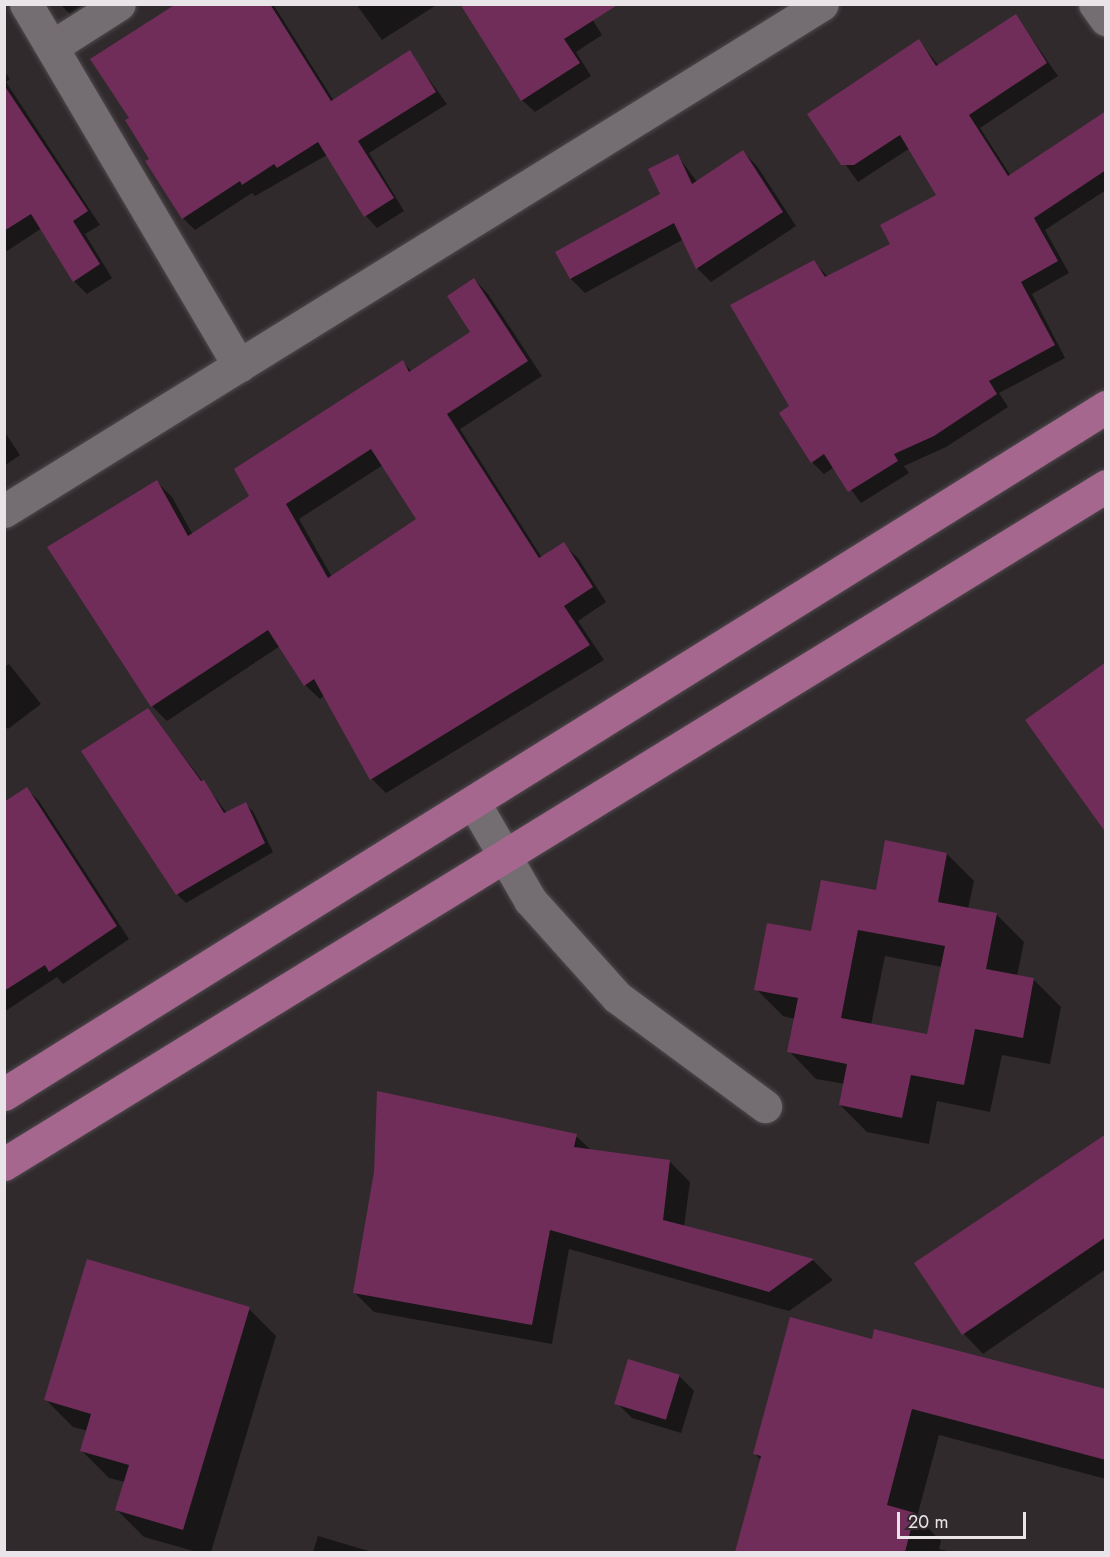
<!DOCTYPE html>
<html>
<head>
<meta charset="utf-8">
<style>
	body { margin:0 }
	#map { position:relative; width:1110px; height:1557px; overflow:hidden; background:#302a2d; font-family:Jost,sans-serif }
	div>[style] { position:absolute }
	[style*='--x'] { left:calc(var(--x)*1px); top:calc(var(--y)*1px); width:calc(var(--w)*1px); rotate:calc(var(--a)*1deg) }
	.shadow>* { inset:0; background:#0007 }
	.building>* { inset:0; background:#702d59; transform-origin:0 0 }
	.roads { filter:drop-shadow(0 0 2px #4e494c) drop-shadow(0 0 2px #4e494c) }
	.minor>* { height:33px; margin:-16.5px; padding:0 16.5px; transform-origin:16.5px; border-radius:16.5px; background:#746d71 }
	.major>* { height:33px; margin:-16.5px; padding:0 16.5px; transform-origin:16.5px; border-radius:16.5px; background:#a6678f }
	span { translate:-50% -50%; white-space:nowrap; text-align:center; line-height:1.15; -webkit-text-stroke:6px #302a2d; paint-order:stroke }
	.frame { position:absolute; inset:0; border:6px solid #e9e4e7; pointer-events:none }
	.scale { position:absolute; left:897px; top:1512px; width:129px; height:27px; box-sizing:border-box; border:3px solid #e9e4e7; border-top:0; padding-left:8px; font-size:18px; line-height:21px; white-space:nowrap; color:#e9e4e7; -webkit-text-stroke:4px #302a2d; paint-order:stroke }
</style>
</head>
<body>
<div id="map">
	<div class="shadow">
		<div style="clip-path:polygon(60px 4px,85px 4px,70px 14px)"></div>
		<div style="clip-path:polygon(187px 4px,273px 4px,334px 101px,409px 52px,447px 104px,369px 153px,404px 211px,377px 228px,366px 216px,327px 155px,255px 196px,252px 193px,195px 230px,183px 218px,131px 118px)"></div>
		<div style="clip-path:polygon(356px 4px,438px 4px,382px 40px)"></div>
		<div style="clip-path:polygon(540px 4px,586px 9px,602px 35px,576px 52px,591px 76px,535px 112px,522px 100px)"></div>
		<div style="clip-path:polygon(1016px 16px,1058px 76px,980px 128px,1011px 176px,1106px 113px,1106px 190px,1045px 230px,1069px 273px,1032px 294px,1065px 358px,999px 393px,1008px 407px,946px 447px,904px 466px,909px 473px,861px 503px,834px 467px,824px 474px,812px 462px,791px 407px,814px 262px,828px 277px,892px 245px,939px 196px,910px 148px,858px 182px,809px 114px,919px 41px,939px 66px)"></div>
		<div style="clip-path:polygon(4px 71px,10px 79px,6px 82px,100px 225px,85px 234px,112px 278px,87px 294px,74px 281px,42px 228px,4px 253px)"></div>
		<div style="clip-path:polygon(743px 152px,757px 166px,796px 226px,711px 282px,697px 268px,684px 239px,585px 293px,571px 279px,557px 253px,662px 194px,678px 156px,697px 182px)"></div>
		<div style="clip-path:polygon(evenodd,474px 279px,488px 294px,542px 376px,460px 429px,542px 558px,563px 544px,578px 558px,606px 602px,578px 621px,604px 660px,386px 793px,372px 779px,325px 695px,320px 699px,305px 685px,280px 646px,167px 721px,152px 706px,157px 482px,172px 497px,193px 535px,251px 496px,403px 362px,412px 372px,472px 332px,474px 279px,383px 465px,418px 519px,332px 577px,299px 519px,383px 465px)"></div>
		<div style="clip-path:polygon(4px 431px,20px 455px,4px 466px)"></div>
		<div style="clip-path:polygon(9px 664px,41px 704px,8px 729px,4px 726px,4px 667px)"></div>
		<div style="clip-path:polygon(148px 710px,227px 813px,246px 804px,254px 813px,273px 852px,186px 903px,177px 894px)"></div>
		<div style="clip-path:polygon(27px 789px,39px 801px,129px 939px,63px 984px,57px 977px,4px 1012px,4px 804px)"></div>
		<div style="clip-path:polygon(evenodd,947px 854px,974px 881px,968px 909px,996px 914px,1024px 942px,1017px 976px,1033px 979px,1061px 1007px,1050px 1064px,1002px 1055px,990px 1112px,937px 1101px,929px 1144px,867px 1132px,840px 1105px,845px 1084px,816px 1079px,789px 1051px,795px 1019px,783px 1016px,756px 989px,812px 933px,947px 854px,885px 956px,942px 967px,929px 1036px,871px 1025px,885px 956px)"></div>
		<div style="clip-path:polygon(576px 1136px,592px 1151px,670px 1162px,690px 1182px,684px 1227px,813px 1260px,833px 1280px,789px 1311px,569px 1249px,552px 1344px,374px 1312px,354px 1292px,374px 1209px)"></div>
		<div style="clip-path:polygon(1106px 1136px,1106px 1269px,983px 1354px,964px 1334px)"></div>
		<div style="clip-path:polygon(249px 1309px,276px 1336px,211px 1552px,197px 1552px,144px 1537px,117px 1510px,125px 1482px,109px 1478px,82px 1451px,88px 1431px,73px 1427px,46px 1400px)"></div>
		<div style="clip-path:polygon(873px 1341px,1106px 1391px,1106px 1479px,939px 1435px,917px 1517px,941px 1541px,939px 1549px,951px 1552px,737px 1552px,761px 1460px,755px 1454px)"></div>
		<div style="clip-path:polygon(679px 1376px,694px 1391px,681px 1433px,632px 1418px,617px 1403px)"></div>
		<div style="clip-path:polygon(318px 1536px,372px 1552px,313px 1552px)"></div>
	</div>
	<div class="building">
		<div style="clip-path:polygon(176px 4px,270px 4px,331px 101px,410px 50px,436px 92px,358px 141px,394px 198px,364px 217px,318px 142px,277px 168px,274px 164px,242px 185px,240px 181px,182px 219px,145px 161px,149px 159px,125px 120px,129px 118px,90px 59px)"></div>
		<div style="clip-path:polygon(460px 4px,619px 4px,564px 39px,580px 63px,521px 101px)"></div>
		<div style="clip-path:polygon(1016px 14px,1047px 63px,969px 115px,1008px 176px,1106px 111px,1106px 170px,1034px 218px,1058px 261px,1021px 282px,1055px 345px,989px 381px,997px 394px,934px 436px,894px 454px,898px 461px,848px 492px,824px 454px,811px 463px,779px 413px,789px 406px,730px 305px,814px 260px,825px 277px,890px 244px,880px 225px,936px 195px,900px 135px,854px 165px,841px 165px,807px 114px,919px 39px,936px 66px)"></div>
		<div style="clip-path:polygon(4px 85px,88px 211px,73px 221px,100px 264px,73px 282px,31px 214px,4px 231px)"></div>
		<div style="clip-path:polygon(743px 150px,783px 212px,696px 269px,674px 223px,570px 279px,555px 252px,660px 194px,648px 169px,678px 154px,692px 184px)"></div>
		<div style="clip-path:polygon(evenodd,474px 278px,528px 361px,447px 414px,539px 558px,564px 542px,593px 587px,564px 606px,590px 645px,370px 780px,314px 679px,304px 686px,268px 630px,151px 707px,47px 547px,157px 480px,188px 536px,249px 496px,234px 469px,403px 360px,409px 372px,470px 332px,447px 296px,474px 278px,371px 449px,416px 519px,328px 578px,286px 504px,371px 449px)"></div>
		<div style="clip-path:polygon(1106px 662px,1106px 833px,1025px 720px)"></div>
		<div style="clip-path:polygon(148px 708px,201px 781px,204px 780px,224px 813px,246px 802px,265px 843px,176px 895px,81px 751px)"></div>
		<div style="clip-path:polygon(27px 787px,117px 926px,49px 972px,45px 965px,4px 991px,4px 802px)"></div>
		<div style="clip-path:polygon(evenodd,885px 840px,947px 853px,938px 902px,997px 913px,986px 969px,1034px 978px,1023px 1038px,975px 1029px,964px 1085px,911px 1075px,902px 1118px,839px 1105px,847px 1064px,787px 1052px,798px 998px,754px 990px,767px 923px,811px 931px,821px 880px,876px 890px,885px 840px,858px 930px,945px 946px,927px 1034px,841px 1018px,858px 930px)"></div>
		<div style="clip-path:polygon(377px 1091px,577px 1134px,574px 1147px,670px 1160px,663px 1220px,814px 1259px,769px 1292px,550px 1230px,532px 1325px,353px 1293px,374px 1172px)"></div>
		<div style="clip-path:polygon(1106px 1134px,1106px 1237px,962px 1335px,914px 1263px)"></div>
		<div style="clip-path:polygon(87px 1259px,250px 1307px,183px 1530px,115px 1510px,129px 1465px,80px 1451px,91px 1414px,44px 1400px)"></div>
		<div style="clip-path:polygon(790px 1317px,872px 1339px,874px 1329px,1106px 1389px,1106px 1460px,912px 1409px,887px 1505px,915px 1513px,905px 1552px,735px 1552px,761px 1456px,753px 1454px)"></div>
		<div style="left:628px;top:1359px;width:54px;height:47px;rotate:17deg"></div>
	</div>
	<div class="roads">
		<div class="minor">
			<div style="--x:26;--y:4;--w:420;--a:59.5"></div>
			<div style="--x:1095;--y:4;--w:19;--a:54"></div>
			<div style="--x:53;--y:46;--w:78;--a:-32.5"></div>
			<div style="--x:4;--y:511;--w:962;--a:-31.79"></div>
			<div style="--x:474;--y:803;--w:112;--a:60"></div>
			<div style="--x:530;--y:900;--w:130;--a:48.1"></div>
			<div style="--x:617;--y:997;--w:184;--a:36.4"></div>
		</div>
		<div class="major">
			<div style="--x:4;--y:1094;--w:1299;--a:-31.94"></div>
			<div style="--x:4;--y:1164;--w:1294;--a:-31.6"></div>
		</div>
	</div>
	<div class="frame"></div>
	<div class="scale">20 m</div>
</div>
</body>
</html>
